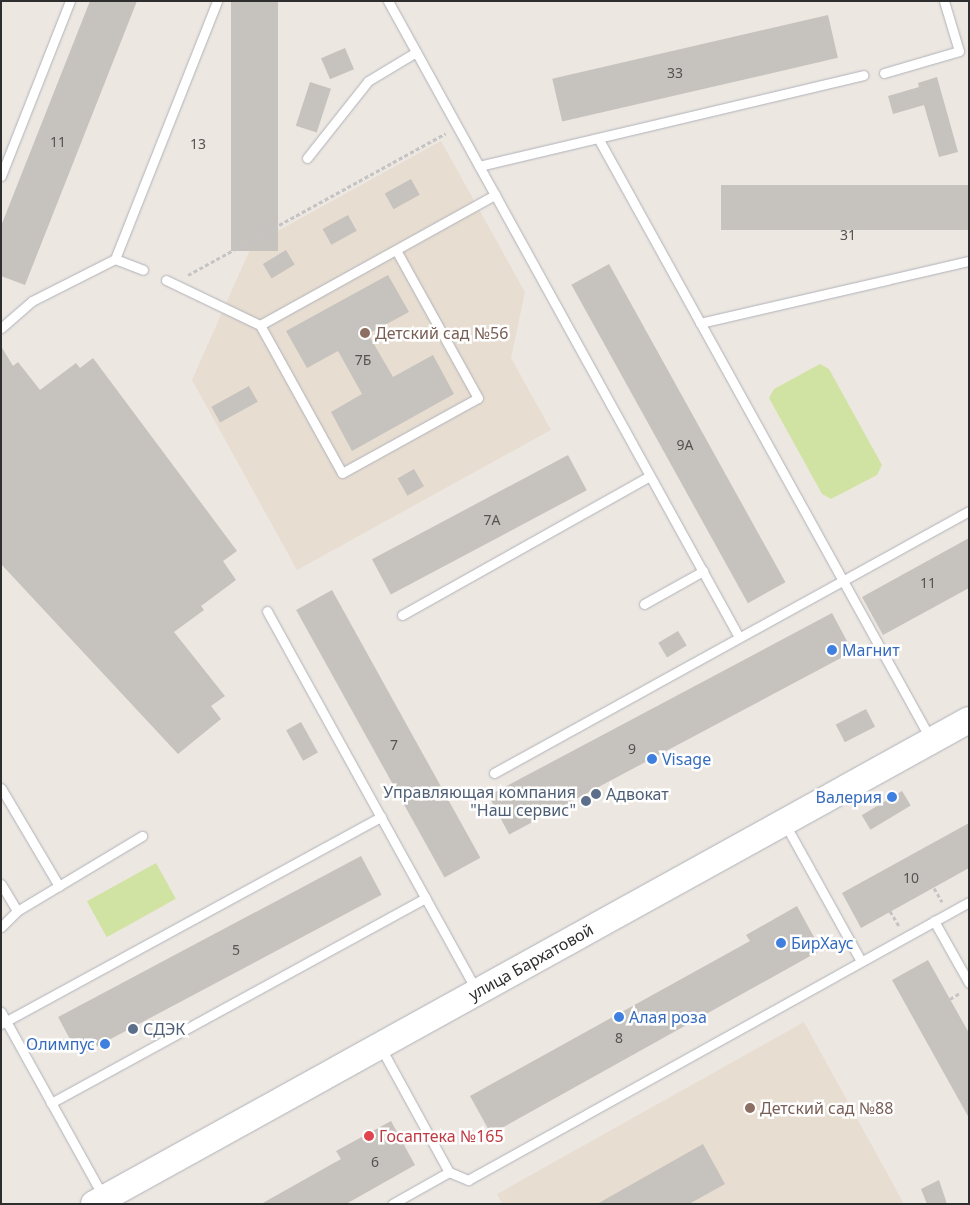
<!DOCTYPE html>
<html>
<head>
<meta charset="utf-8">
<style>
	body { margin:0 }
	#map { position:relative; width:970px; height:1205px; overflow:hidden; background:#ede7e2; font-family:"Noto Sans",sans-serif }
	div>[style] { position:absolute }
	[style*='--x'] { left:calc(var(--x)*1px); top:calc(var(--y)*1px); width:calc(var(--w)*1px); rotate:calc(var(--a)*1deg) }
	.education>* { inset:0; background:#e8ddd1 }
	.pitch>* { inset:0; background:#d1e3a3; transform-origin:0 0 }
	.building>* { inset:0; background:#c6c2bd; transform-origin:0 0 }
	.path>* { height:3px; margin-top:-1.5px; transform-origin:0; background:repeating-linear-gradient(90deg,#c4c4c4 0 4px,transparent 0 6.5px) }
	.roads { filter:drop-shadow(0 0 1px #afb2b8) drop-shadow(0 0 1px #afb2b8) }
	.lane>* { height:9px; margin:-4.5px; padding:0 4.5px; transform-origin:4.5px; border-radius:4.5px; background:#fff }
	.secondary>* { height:26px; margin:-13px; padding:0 13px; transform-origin:13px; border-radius:13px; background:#fff }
	.dots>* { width:14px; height:14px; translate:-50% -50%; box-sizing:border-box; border:2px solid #fff; border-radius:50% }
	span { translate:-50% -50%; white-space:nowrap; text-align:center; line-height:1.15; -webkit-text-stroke:5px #fff; paint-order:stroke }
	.number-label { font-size:14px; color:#545352 }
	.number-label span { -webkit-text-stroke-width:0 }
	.education-label { font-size:16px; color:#785e54 }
	.left { translate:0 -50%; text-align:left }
	.shop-label { font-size:16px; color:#366cbe }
	.right { translate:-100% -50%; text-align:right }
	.service-label { font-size:16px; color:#4e5e75 }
	.street-label { font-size:16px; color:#2e2e2e }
	.health-label { font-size:16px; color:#be3a42 }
	.frame { position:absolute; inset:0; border:2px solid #2e2e2e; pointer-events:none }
</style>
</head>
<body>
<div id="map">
	<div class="education">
		<div style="clip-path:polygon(441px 141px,525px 292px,511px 358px,551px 430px,297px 570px,192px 380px,252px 245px)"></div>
		<div style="clip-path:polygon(804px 1022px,904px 1204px,502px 1204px,497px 1194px)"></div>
	</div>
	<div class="pitch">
		<div style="clip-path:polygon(820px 364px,829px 369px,882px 465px,877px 475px,831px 499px,822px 494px,769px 398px,774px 389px)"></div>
		<div style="left:156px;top:863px;width:41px;height:79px;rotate:61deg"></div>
	</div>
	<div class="building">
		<div style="clip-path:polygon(90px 1px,137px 1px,25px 285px,1px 276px,1px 226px)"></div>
		<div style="left:231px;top:1px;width:47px;height:250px"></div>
		<div style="left:828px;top:15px;width:44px;height:283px;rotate:77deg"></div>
		<div style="left:345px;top:48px;width:23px;height:26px;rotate:67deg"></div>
		<div style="clip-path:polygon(937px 77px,958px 152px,939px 157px,924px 105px,893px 114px,888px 96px,919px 87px,918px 83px)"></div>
		<div style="left:310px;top:82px;width:22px;height:46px;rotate:18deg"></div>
		<div style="left:411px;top:179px;width:18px;height:30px;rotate:61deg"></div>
		<div style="left:969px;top:185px;width:45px;height:248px;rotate:90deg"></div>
		<div style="left:348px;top:215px;width:18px;height:29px;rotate:61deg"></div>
		<div style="left:286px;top:250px;width:17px;height:27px;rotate:59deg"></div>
		<div style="left:609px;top:264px;width:364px;height:43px;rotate:61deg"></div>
		<div style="clip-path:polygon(388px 275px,409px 312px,368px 334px,393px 377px,433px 355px,454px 394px,352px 451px,331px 412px,362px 394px,338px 351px,307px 368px,286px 331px)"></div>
		<div style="clip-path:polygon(1px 346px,13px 366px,18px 362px,40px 390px,76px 363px,80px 368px,93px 358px,237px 551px,223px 561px,236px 580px,201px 606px,204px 610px,174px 632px,225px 696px,211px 706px,221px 719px,178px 754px,1px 564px)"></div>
		<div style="left:249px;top:386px;width:18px;height:43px;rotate:61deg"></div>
		<div style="left:568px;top:455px;width:40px;height:222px;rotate:62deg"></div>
		<div style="left:414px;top:469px;width:20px;height:19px;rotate:60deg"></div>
		<div style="clip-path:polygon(969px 538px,969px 588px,883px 635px,862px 597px)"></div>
		<div style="left:332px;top:590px;width:306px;height:41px;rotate:61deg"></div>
		<div style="left:832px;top:613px;width:44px;height:389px;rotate:62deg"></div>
		<div style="left:678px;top:631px;width:17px;height:23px;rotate:59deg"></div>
		<div style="left:866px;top:709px;width:20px;height:34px;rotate:63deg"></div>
		<div style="left:301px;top:722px;width:35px;height:17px;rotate:61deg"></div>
		<div style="left:902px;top:791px;width:17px;height:47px;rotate:59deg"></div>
		<div style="clip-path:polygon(969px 823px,969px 868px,861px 928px,842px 893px)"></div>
		<div style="left:361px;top:856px;width:44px;height:343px;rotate:62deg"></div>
		<div style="clip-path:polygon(797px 906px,821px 950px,491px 1134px,470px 1096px,750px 941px,746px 935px)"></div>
		<div style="clip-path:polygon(928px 960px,969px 1033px,969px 1118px,892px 980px)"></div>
		<div style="clip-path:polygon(391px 1121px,415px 1165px,346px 1204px,261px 1204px,341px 1159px,336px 1151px)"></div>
		<div style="clip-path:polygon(703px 1144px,725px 1184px,689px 1204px,597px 1204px)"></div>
		<div style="clip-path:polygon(939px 1180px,947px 1204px,927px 1204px,921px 1189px)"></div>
	</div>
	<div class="path">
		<div style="--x:188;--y:275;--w:294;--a:-28.8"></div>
		<div style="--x:934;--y:888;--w:16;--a:60"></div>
		<div style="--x:890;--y:911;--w:17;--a:59"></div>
		<div style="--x:950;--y:999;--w:12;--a:-31"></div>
	</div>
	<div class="roads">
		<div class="lane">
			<div style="--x:388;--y:1;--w:726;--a:61.11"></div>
			<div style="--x:884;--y:73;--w:78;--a:-16.3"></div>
			<div style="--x:959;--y:51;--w:52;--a:-106.7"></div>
			<div style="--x:598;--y:138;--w:686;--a:61.04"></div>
			<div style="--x:307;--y:158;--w:98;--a:-51.6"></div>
			<div style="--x:368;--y:81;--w:56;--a:-31.1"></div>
			<div style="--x:479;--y:166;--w:395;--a:-13.3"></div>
			<div style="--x:1;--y:176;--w:188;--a:-68.5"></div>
			<div style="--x:115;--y:259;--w:30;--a:21"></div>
			<div style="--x:166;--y:280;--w:104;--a:25.6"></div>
			<div style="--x:260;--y:325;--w:169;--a:61"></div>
			<div style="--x:342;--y:473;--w:155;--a:-28.9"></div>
			<div style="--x:478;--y:398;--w:169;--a:-119"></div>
			<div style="--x:700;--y:323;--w:276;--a:-13"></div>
			<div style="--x:260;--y:325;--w:269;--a:-29"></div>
			<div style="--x:1;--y:328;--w:41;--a:-41.1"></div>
			<div style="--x:32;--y:301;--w:93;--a:-26.8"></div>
			<div style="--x:115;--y:259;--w:277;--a:-68.4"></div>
			<div style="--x:644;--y:604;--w:68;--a:-29.2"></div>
			<div style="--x:267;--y:611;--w:432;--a:61.1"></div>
			<div style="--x:402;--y:615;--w:284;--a:-29.3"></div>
			<div style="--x:494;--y:773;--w:542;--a:-28.88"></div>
			<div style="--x:1;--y:788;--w:114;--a:59.4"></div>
			<div style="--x:785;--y:824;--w:157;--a:61"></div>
			<div style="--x:1;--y:884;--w:31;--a:59"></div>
			<div style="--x:934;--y:921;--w:71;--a:60.6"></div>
			<div style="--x:1;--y:927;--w:23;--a:-45"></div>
			<div style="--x:17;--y:911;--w:146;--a:-31"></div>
			<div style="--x:1;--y:1012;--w:210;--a:61"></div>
			<div style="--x:1;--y:1024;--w:433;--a:-28.6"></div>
			<div style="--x:381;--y:1048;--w:141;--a:61.3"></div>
			<div style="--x:449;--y:1172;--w:65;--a:150.7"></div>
			<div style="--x:51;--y:1103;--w:427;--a:-28.7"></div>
			<div style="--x:449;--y:1172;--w:21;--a:23"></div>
			<div style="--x:468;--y:1180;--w:573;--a:-29.03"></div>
		</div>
		<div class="secondary">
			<div style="--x:94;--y:1204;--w:1000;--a:-28.95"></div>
		</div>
	</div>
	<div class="dots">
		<div style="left:365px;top:333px;background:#8d6e63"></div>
		<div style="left:832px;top:650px;background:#3f7fe0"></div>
		<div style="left:652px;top:759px;background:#3f7fe0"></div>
		<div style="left:596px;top:794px;background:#5c6f8a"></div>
		<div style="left:892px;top:797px;background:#3f7fe0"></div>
		<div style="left:586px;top:801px;background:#5c6f8a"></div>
		<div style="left:781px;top:943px;background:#3f7fe0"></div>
		<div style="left:619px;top:1017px;background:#3f7fe0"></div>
		<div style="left:133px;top:1029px;background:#5c6f8a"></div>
		<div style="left:105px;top:1044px;background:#3f7fe0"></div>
		<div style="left:750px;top:1108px;background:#8d6e63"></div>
		<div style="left:369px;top:1136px;background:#e0444e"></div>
	</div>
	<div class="number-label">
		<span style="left:675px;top:73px">33</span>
		<span style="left:58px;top:142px">11</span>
		<span style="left:198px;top:144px">13</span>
		<span style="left:848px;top:235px">31</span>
		<span style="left:363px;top:360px">7Б</span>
		<span style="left:685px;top:445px">9А</span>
		<span style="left:492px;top:520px">7А</span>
		<span style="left:928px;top:583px">11</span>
		<span style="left:394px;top:745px">7</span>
		<span style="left:632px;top:749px">9</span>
		<span style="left:911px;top:878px">10</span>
		<span style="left:236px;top:950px">5</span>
		<span style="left:619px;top:1038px">8</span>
		<span style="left:375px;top:1162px">6</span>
	</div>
	<div class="education-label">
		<span class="left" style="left:375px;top:333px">Детский сад №56</span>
		<span class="left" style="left:760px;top:1108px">Детский сад №88</span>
	</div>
	<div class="shop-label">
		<span class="left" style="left:842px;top:650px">Магнит</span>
		<span class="left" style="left:662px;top:759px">Visage</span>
		<span class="right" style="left:882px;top:797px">Валерия</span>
		<span class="left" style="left:791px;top:943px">БирХаус</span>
		<span class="left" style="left:629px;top:1017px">Алая роза</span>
		<span class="right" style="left:95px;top:1044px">Олимпус</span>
	</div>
	<div class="service-label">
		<span class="right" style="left:576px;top:801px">Управляющая компания<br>"Наш сервис"</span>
		<span class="left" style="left:606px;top:794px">Адвокат</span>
		<span class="left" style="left:143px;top:1029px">СДЭК</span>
	</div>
	<div class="street-label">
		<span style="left:531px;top:962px;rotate:-29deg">улица Бархатовой</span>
	</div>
	<div class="health-label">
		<span class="left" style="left:379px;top:1136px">Госаптека №165</span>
	</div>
	<div class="frame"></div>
</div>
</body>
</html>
